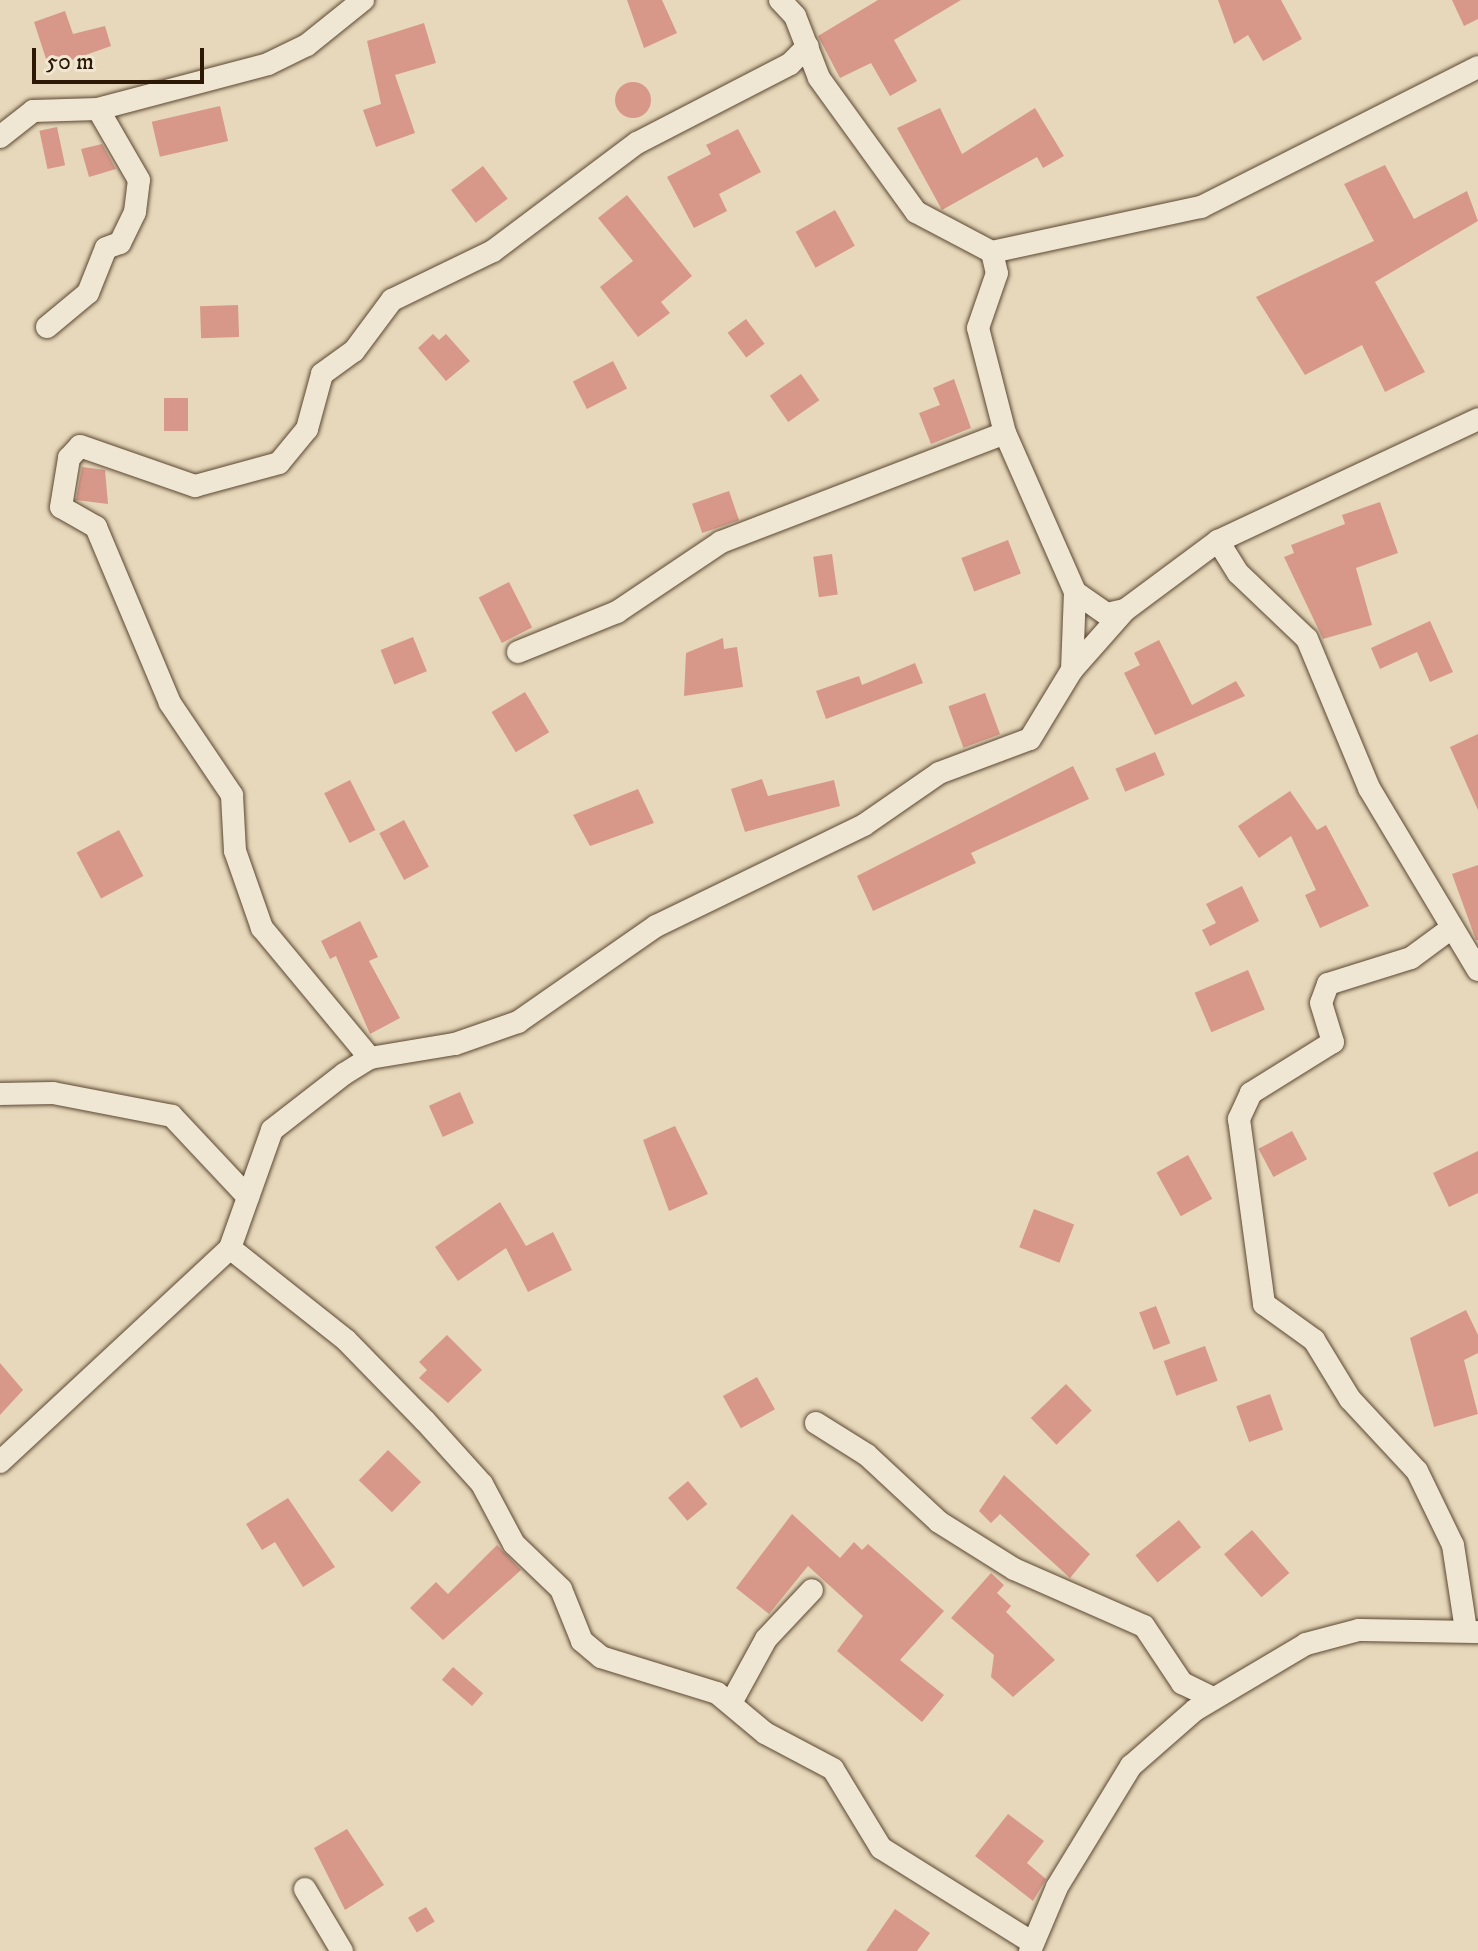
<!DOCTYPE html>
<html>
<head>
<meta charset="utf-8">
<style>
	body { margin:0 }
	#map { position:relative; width:1478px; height:1951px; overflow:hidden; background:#e7d8bb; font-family:"IM FELL DW Pica",serif }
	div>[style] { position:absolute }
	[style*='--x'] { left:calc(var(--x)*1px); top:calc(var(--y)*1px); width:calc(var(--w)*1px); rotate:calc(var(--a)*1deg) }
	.building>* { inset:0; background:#d7988a; transform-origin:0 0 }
	.round { border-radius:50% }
	.roads { filter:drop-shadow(0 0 2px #5b4832) drop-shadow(0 0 2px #5b4832) }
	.minor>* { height:22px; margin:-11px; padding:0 11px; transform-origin:11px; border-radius:11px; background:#efe6d3 }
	span { translate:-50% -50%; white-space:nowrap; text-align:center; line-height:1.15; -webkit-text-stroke:8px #efe6d3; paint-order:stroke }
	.scale { position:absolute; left:32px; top:48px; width:172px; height:36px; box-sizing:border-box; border:4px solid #2c1805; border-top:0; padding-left:10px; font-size:24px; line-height:28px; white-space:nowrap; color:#2c1805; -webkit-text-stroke:6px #efe6d3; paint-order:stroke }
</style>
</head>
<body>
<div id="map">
	<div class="building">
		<div style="clip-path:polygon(627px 0,662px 0,677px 33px,644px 48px)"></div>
		<div style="clip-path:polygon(878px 0,961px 0,894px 40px,917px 81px,890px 96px,871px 63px,840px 78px,818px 36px)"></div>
		<div style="clip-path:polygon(1218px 0,1281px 0,1302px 39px,1263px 61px,1248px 35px,1234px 44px)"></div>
		<div style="clip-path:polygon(1452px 0,1478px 0,1478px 19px,1464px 26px)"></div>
		<div style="clip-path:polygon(65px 11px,73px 34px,105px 26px,111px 46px,49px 68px,34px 22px)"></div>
		<div style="clip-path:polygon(424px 23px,436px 63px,395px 75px,415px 133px,376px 147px,363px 110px,381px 104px,367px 41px)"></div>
		<div class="round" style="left:615px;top:82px;width:36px;height:36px"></div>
		<div style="left:220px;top:106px;width:36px;height:70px;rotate:77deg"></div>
		<div style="clip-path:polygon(940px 108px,962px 154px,1035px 108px,1064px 156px,1043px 168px,1037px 157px,942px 210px,897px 128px)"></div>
		<div style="left:57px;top:127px;width:39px;height:18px;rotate:78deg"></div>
		<div style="clip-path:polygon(738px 129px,761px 172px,719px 194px,727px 211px,694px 228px,667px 177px,711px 154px,706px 145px)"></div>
		<div style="clip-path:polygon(102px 144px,116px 169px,89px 177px,81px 149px)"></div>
		<div style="clip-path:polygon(1385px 165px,1414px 219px,1467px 191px,1478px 221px,1375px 282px,1425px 372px,1385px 392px,1362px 345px,1305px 375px,1256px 297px,1374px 241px,1344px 184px)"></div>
		<div style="left:483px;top:166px;width:41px;height:40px;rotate:53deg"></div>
		<div style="clip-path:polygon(627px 195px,692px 276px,661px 302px,670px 313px,638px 337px,600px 287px,633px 261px,598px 218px)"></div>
		<div style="left:835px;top:210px;width:41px;height:45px;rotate:61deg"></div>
		<div style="left:238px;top:305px;width:32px;height:38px;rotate:88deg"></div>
		<div style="left:746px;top:319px;width:31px;height:23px;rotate:53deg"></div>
		<div style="clip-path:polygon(433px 334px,439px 340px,446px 334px,470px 361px,446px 381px,418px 348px)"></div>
		<div style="left:613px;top:361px;width:31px;height:45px;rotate:63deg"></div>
		<div style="left:801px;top:374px;width:32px;height:38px;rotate:55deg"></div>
		<div style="clip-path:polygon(954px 379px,971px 428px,931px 444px,919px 413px,940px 405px,933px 388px)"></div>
		<div style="left:164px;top:398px;width:24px;height:33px"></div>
		<div style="clip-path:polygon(82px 467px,105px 470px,108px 504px,76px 500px)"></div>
		<div style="left:729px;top:491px;width:31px;height:39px;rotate:71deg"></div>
		<div style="clip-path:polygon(1380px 502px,1398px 553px,1356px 568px,1372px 625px,1323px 639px,1284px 557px,1294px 553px,1291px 545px,1345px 524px,1342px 515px)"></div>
		<div style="left:1008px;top:540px;width:36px;height:50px;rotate:69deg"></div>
		<div style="left:832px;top:554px;width:41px;height:19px;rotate:82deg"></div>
		<div style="left:509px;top:582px;width:51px;height:34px;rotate:63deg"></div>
		<div style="clip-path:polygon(1430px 621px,1453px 672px,1430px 682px,1417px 652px,1380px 669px,1371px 648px)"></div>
		<div style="left:413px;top:637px;width:37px;height:35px;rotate:68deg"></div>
		<div style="clip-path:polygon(723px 638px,724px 649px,737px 647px,743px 687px,684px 696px,686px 653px)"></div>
		<div style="clip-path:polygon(1159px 640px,1192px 705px,1236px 681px,1245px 696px,1155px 735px,1124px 673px,1140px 665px,1134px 653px)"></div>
		<div style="clip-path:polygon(915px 663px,923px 683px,826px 719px,816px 691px,859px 676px,862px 685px)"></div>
		<div style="left:525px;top:692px;width:47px;height:39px;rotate:59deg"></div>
		<div style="left:985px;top:693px;width:44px;height:39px;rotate:70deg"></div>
		<div style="clip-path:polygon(1478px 734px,1478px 810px,1450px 747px)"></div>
		<div style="left:1155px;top:752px;width:25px;height:43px;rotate:67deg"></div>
		<div style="clip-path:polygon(1073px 766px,1089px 799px,971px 853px,976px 863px,873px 911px,857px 876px)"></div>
		<div style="clip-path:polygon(762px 779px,768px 796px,834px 780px,840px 806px,745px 832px,731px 789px)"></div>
		<div style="left:350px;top:780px;width:56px;height:29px;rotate:63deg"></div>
		<div style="clip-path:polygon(638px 789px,654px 823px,590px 846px,573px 815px)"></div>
		<div style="clip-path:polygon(1290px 791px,1317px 830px,1326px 825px,1369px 906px,1320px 928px,1305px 895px,1316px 890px,1291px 836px,1259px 858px,1238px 826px)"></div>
		<div style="left:404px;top:820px;width:53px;height:28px;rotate:62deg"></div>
		<div style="left:119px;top:830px;width:52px;height:48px;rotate:62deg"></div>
		<div style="clip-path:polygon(1478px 865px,1478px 940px,1476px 940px,1452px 874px)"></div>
		<div style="clip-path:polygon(1242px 886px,1259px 921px,1210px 946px,1202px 930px,1216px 923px,1206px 904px)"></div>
		<div style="clip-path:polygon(360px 921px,378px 957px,369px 961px,400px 1018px,370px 1034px,336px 956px,330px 959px,321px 941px)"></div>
		<div style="left:1248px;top:970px;width:43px;height:58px;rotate:67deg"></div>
		<div style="left:460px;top:1092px;width:34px;height:34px;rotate:66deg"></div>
		<div style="clip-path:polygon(675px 1126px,708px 1194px,669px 1211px,643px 1140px)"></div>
		<div style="left:1292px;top:1131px;width:32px;height:38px;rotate:62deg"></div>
		<div style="clip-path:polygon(1478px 1151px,1478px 1193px,1449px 1207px,1433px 1173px)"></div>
		<div style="left:1188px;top:1155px;width:50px;height:36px;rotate:61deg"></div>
		<div style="clip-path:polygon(500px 1202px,526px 1246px,553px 1232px,572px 1270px,528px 1292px,506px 1248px,458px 1281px,435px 1247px)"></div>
		<div style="left:1034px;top:1209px;width:43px;height:41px;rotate:21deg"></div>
		<div style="left:1156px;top:1306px;width:40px;height:18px;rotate:69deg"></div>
		<div style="clip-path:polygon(1466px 1310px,1478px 1335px,1478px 1353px,1464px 1360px,1478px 1414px,1434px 1427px,1410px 1338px)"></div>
		<div style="clip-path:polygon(447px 1335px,482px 1370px,448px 1403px,419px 1378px,427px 1370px,419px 1362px)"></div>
		<div style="left:1205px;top:1346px;width:37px;height:44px;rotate:70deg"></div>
		<div style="clip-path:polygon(0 1363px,23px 1390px,0 1415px)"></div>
		<div style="left:757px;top:1377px;width:37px;height:39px;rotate:61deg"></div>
		<div style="left:1066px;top:1384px;width:37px;height:49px;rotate:46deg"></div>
		<div style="left:1270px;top:1394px;width:38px;height:36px;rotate:70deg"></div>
		<div style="left:388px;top:1450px;width:46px;height:42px;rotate:44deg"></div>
		<div style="clip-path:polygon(1004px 1475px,1090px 1554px,1070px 1578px,1000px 1514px,991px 1523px,979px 1511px)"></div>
		<div style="left:688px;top:1481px;width:30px;height:26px;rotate:50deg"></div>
		<div style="clip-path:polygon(288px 1498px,335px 1567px,303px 1587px,275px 1542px,262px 1550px,246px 1524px)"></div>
		<div style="clip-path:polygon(792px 1514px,840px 1558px,854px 1542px,862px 1550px,868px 1544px,944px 1611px,900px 1660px,944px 1695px,922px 1722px,837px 1651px,863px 1616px,808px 1566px,769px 1614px,736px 1588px)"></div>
		<div style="left:1179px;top:1520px;width:35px;height:56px;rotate:51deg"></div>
		<div style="left:1252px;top:1530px;width:57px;height:37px;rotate:49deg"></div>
		<div style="clip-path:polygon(497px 1545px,521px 1570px,443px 1640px,410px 1608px,436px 1582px,448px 1594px)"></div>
		<div style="clip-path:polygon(991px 1573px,1004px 1585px,997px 1593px,1011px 1606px,1006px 1612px,1055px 1660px,1013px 1697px,991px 1677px,994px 1655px,951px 1618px)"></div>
		<div style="left:453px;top:1667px;width:40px;height:17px;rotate:41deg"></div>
		<div style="clip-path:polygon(1008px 1814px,1044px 1841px,1027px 1863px,1046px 1879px,1033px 1901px,975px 1856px)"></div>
		<div style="clip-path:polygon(347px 1829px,384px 1885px,345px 1910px,314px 1848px)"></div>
		<div style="left:426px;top:1907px;width:17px;height:21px;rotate:59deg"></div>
		<div style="clip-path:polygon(895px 1909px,930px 1933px,917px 1951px,866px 1951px)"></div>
	</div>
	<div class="roads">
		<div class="minor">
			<div style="--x:780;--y:0;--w:22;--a:47"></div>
			<div style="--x:795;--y:16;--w:66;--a:68.8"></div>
			<div style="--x:819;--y:78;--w:165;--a:54.1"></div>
			<div style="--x:916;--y:212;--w:86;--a:27.8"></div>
			<div style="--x:992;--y:252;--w:22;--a:77"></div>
			<div style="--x:997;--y:273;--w:58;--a:109.1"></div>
			<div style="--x:978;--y:328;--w:108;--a:75.6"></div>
			<div style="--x:1005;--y:433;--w:174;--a:66.2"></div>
			<div style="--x:1075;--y:592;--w:39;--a:35"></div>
			<div style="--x:1107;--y:614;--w:18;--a:-13"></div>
			<div style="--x:0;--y:137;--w:42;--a:-38.2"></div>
			<div style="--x:33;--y:111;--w:65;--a:-1.8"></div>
			<div style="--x:98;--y:109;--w:176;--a:-14.8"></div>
			<div style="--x:268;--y:64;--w:43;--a:-26"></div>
			<div style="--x:307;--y:45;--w:72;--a:-38.8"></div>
			<div style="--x:992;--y:252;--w:214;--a:-12.2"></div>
			<div style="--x:1201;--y:207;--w:310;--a:-26.8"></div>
			<div style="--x:47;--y:327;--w:53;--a:-39.7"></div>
			<div style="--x:88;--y:293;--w:48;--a:-68.2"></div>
			<div style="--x:106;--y:248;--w:15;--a:-20"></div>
			<div style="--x:120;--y:243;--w:34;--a:-64"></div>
			<div style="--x:135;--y:212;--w:32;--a:-83"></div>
			<div style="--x:139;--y:180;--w:82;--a:-120"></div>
			<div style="--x:1218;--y:541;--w:38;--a:58"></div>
			<div style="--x:1238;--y:573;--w:95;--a:43.7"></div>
			<div style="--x:1307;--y:639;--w:161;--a:67.4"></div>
			<div style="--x:1369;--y:788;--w:212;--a:59.1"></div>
			<div style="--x:518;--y:652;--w:107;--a:-22"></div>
			<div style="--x:617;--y:612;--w:125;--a:-33.9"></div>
			<div style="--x:721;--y:542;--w:304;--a:-21"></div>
			<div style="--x:1072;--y:670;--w:78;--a:-87.8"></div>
			<div style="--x:1449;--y:930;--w:47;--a:143.6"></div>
			<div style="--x:1411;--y:958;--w:87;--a:162.6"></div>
			<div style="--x:1328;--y:984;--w:20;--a:110"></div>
			<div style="--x:1321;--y:1003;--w:41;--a:72.9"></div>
			<div style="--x:1333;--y:1042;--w:97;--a:148.1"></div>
			<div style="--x:1251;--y:1093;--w:29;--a:115"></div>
			<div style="--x:1239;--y:1119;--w:187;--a:82.3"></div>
			<div style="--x:1264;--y:1304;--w:62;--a:35.8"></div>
			<div style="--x:1314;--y:1340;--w:69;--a:58.6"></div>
			<div style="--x:1350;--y:1399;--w:98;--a:47.1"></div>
			<div style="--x:1417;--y:1471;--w:82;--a:64.1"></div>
			<div style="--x:1453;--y:1545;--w:86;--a:81.3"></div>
			<div style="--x:370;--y:1058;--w:169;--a:-129.7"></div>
			<div style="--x:262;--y:928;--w:82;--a:-109.3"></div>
			<div style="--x:235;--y:851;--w:56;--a:-93.1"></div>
			<div style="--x:232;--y:795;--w:111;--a:-124"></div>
			<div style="--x:170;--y:703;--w:191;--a:-112.8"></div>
			<div style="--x:96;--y:527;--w:40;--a:-150.3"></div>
			<div style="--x:61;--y:507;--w:50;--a:-80.7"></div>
			<div style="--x:69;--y:458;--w:16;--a:-47"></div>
			<div style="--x:80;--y:446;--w:122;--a:19.2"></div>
			<div style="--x:195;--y:486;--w:87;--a:-15.3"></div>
			<div style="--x:279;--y:463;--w:44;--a:-50.5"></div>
			<div style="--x:307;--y:429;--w:57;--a:-74.7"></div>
			<div style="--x:322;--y:374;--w:39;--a:-36"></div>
			<div style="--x:354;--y:351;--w:64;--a:-53.3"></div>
			<div style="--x:392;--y:300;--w:112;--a:-25.9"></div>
			<div style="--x:493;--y:251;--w:180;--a:-36.9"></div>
			<div style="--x:637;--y:143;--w:172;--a:-27.3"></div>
			<div style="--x:790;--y:64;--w:25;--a:-45"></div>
			<div style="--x:0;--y:1094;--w:53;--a:-1.1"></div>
			<div style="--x:53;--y:1093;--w:121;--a:10.9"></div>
			<div style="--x:172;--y:1116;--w:111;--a:46.8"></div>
			<div style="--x:816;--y:1423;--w:60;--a:32.1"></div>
			<div style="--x:867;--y:1455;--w:98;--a:42.9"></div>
			<div style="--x:939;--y:1522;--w:89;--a:32.1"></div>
			<div style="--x:1014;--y:1569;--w:142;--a:23.7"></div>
			<div style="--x:1144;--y:1626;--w:69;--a:56.3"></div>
			<div style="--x:1182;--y:1683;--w:34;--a:26"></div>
			<div style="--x:0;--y:1462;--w:314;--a:-42.9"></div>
			<div style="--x:731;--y:1703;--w:73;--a:-61.3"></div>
			<div style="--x:766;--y:1639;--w:67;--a:-46.8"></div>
			<div style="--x:305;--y:1889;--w:72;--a:59.2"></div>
			<div style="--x:1033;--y:1943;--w:179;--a:-148"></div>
			<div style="--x:881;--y:1848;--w:92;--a:-121.3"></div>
			<div style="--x:833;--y:1769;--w:77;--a:-152.1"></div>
			<div style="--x:765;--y:1733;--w:62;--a:-140.2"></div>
			<div style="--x:717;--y:1693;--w:121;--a:-162.8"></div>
			<div style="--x:601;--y:1657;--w:25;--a:-140"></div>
			<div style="--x:582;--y:1641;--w:56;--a:-112"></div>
			<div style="--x:561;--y:1589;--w:65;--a:-136.2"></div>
			<div style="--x:514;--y:1544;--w:68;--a:-118.1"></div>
			<div style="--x:482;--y:1484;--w:85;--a:-132.1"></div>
			<div style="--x:425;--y:1421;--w:113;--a:-134.3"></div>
			<div style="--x:346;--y:1340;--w:148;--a:-141.6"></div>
			<div style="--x:230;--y:1248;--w:125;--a:-70.4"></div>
			<div style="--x:272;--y:1130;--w:91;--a:-37.9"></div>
			<div style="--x:344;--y:1074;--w:31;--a:-32"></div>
			<div style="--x:370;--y:1058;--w:86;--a:-9.4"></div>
			<div style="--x:455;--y:1044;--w:67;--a:-19.2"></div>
			<div style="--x:518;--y:1022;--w:168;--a:-34.8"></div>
			<div style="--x:656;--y:926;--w:231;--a:-25.9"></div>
			<div style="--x:864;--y:825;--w:91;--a:-34.7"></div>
			<div style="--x:939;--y:773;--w:97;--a:-20.5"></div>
			<div style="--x:1030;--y:739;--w:81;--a:-58.7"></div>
			<div style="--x:1072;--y:670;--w:80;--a:-48.5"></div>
			<div style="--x:1125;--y:610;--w:116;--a:-36.6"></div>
			<div style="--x:1218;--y:541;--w:287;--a:-25.1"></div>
			<div style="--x:1030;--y:1951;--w:69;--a:-67.1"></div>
			<div style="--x:1057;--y:1887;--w:142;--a:-58.6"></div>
			<div style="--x:1131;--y:1766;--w:85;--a:-41.2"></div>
			<div style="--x:1195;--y:1710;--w:129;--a:-30.7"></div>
			<div style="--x:1306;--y:1644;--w:55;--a:-14.8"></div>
			<div style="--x:1359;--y:1630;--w:118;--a:1"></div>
		</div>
	</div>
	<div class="scale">50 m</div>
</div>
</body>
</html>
